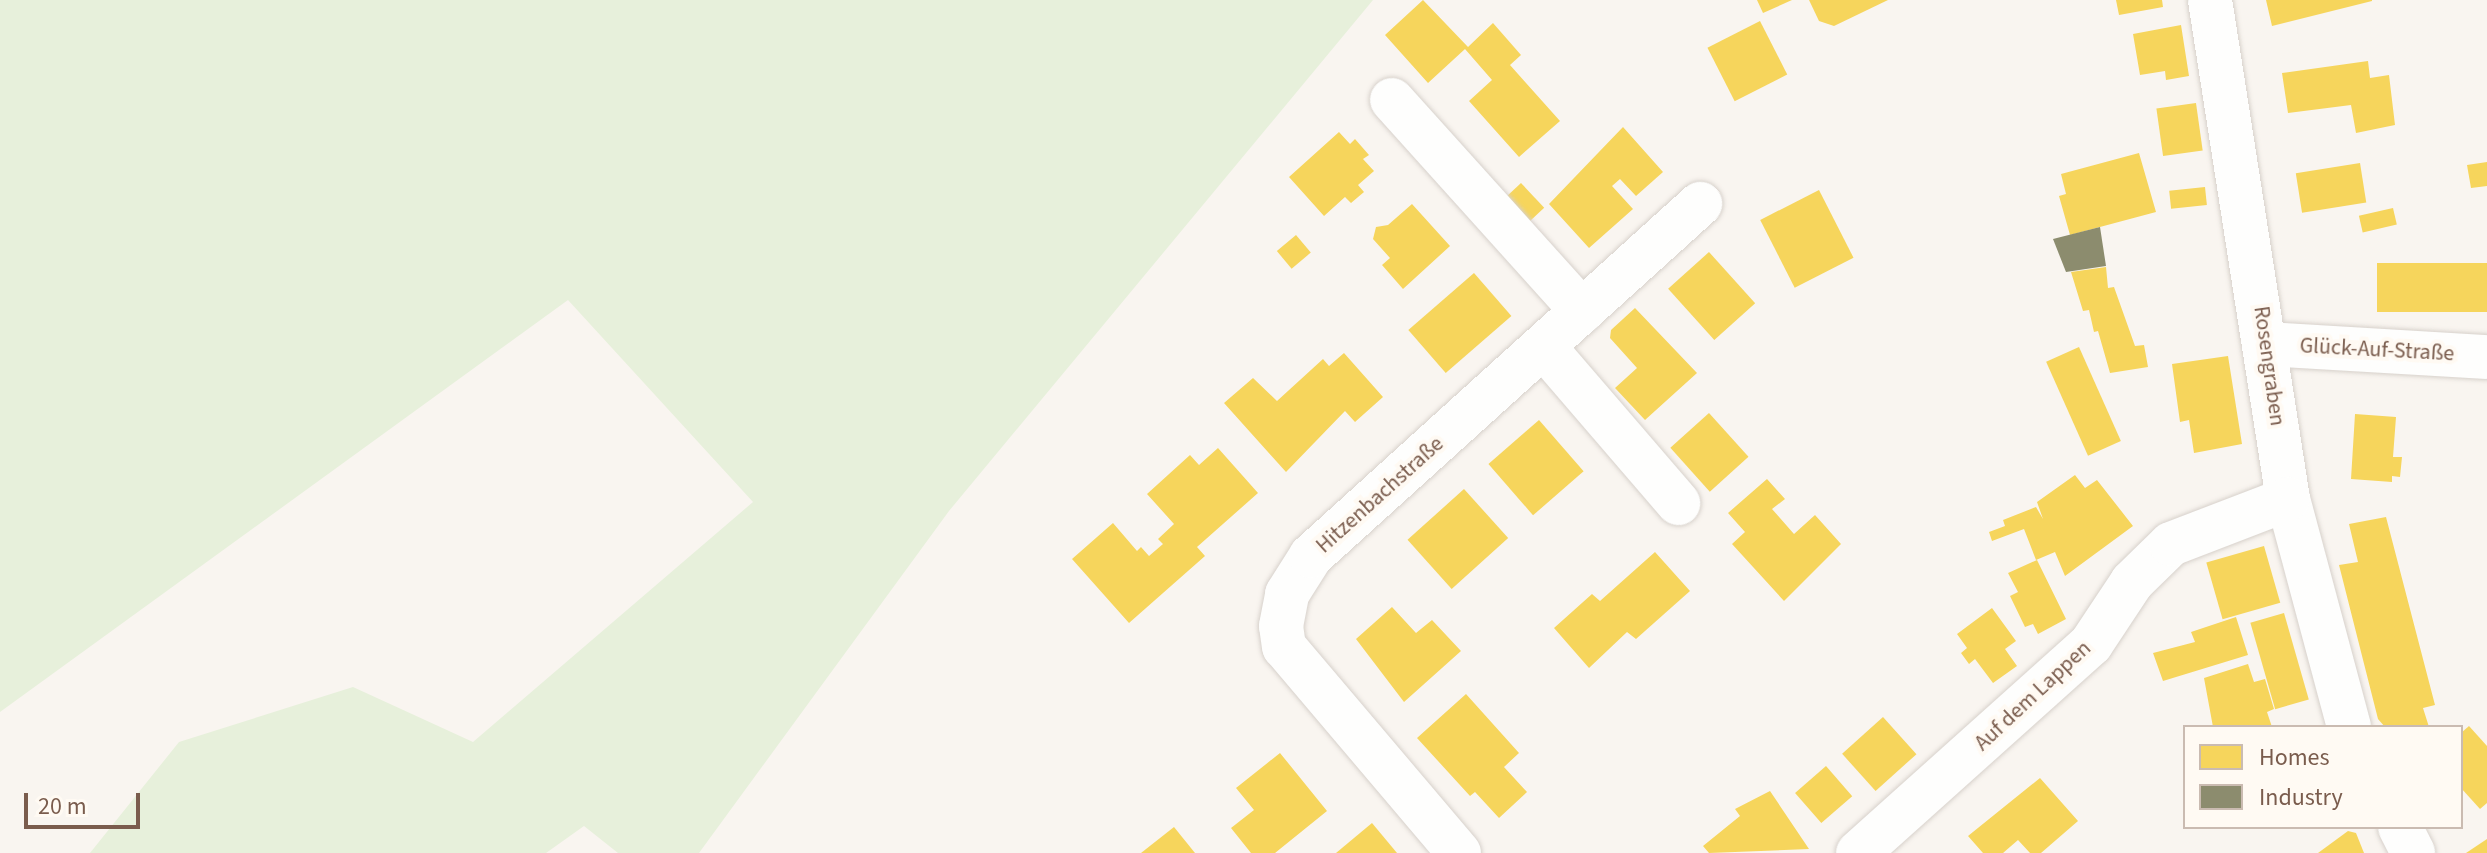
<!DOCTYPE html>
<html>
<head>
<meta charset="utf-8">
<style>
	body { margin:0 }
	#map { position:relative; width:2487px; height:853px; overflow:hidden; background:#f9f5f0; font-family:"Source Sans 3",sans-serif }
	div>[style] { position:absolute }
	[style*='--x'] { left:calc(var(--x)*1px); top:calc(var(--y)*1px); width:calc(var(--w)*1px); rotate:calc(var(--a)*1deg) }
	.green>* { inset:0; background:#e7f0db }
	.homes>* { inset:0; background:#f6d55c; transform-origin:0 0 }
	.industry>* { inset:0; background:#8c8c6e }
	.roads { filter:drop-shadow(0 0 2px #d7d1cb) drop-shadow(0 0 2px #d7d1cb) }
	.minor>* { height:44px; margin:-22px; padding:0 22px; transform-origin:22px; border-radius:22px; background:#fefefd }
	span { translate:-50% -50%; white-space:nowrap; text-align:center; line-height:1.15; -webkit-text-stroke:8px #fffaf3; paint-order:stroke }
	.street-label { font-size:22px; color:#7a5c4d }
	.legend { position:absolute; left:2183px; top:725px; width:280px; height:104px; box-sizing:border-box; background:#fffaf3; border:2px solid #cabbb1; margin:0; padding:10px 14px; list-style:none; font-size:24px; color:#7a5c4d }
	.legend li { display:flex; align-items:center; gap:16px; height:40px }
	.legend b { width:40px; border:2px solid #cabbb1 }
	.scale { position:absolute; left:24px; top:793px; width:116px; height:36px; box-sizing:border-box; border:4px solid #7a5c4d; border-top:0; padding-left:10px; font-size:24px; line-height:28px; white-space:nowrap; color:#7a5c4d; -webkit-text-stroke:6px #fffaf3; paint-order:stroke }
</style>
</head>
<body>
<div id="map">
	<div class="green">
		<div style="clip-path:polygon(0 0,1373px 0,949px 511px,699px 853px,618px 853px,584px 826px,546px 853px,90px 853px,179px 742px,353px 687px,473px 742px,753px 502px,568px 300px,0 712px)"></div>
	</div>
	<div class="homes">
		<div style="clip-path:polygon(1423px 0,1468px 47px,1493px 23px,1521px 55px,1510px 65px,1560px 121px,1519px 157px,1469px 101px,1492px 80px,1465px 49px,1428px 83px,1385px 35px)"></div>
		<div style="clip-path:polygon(1757px 0,1792px 0,1763px 13px)"></div>
		<div style="clip-path:polygon(1809px 0,1888px 0,1834px 26px,1819px 21px)"></div>
		<div style="clip-path:polygon(2116px 0,2162px 0,2163px 7px,2119px 15px)"></div>
		<div style="clip-path:polygon(2266px 0,2372px 0,2372px 1px,2272px 26px)"></div>
		<div style="left:1760px;top:21px;width:60px;height:59px;rotate:63deg"></div>
		<div style="clip-path:polygon(2181px 25px,2189px 76px,2166px 80px,2165px 71px,2140px 75px,2133px 34px)"></div>
		<div style="clip-path:polygon(2368px 61px,2370px 78px,2389px 75px,2395px 125px,2356px 133px,2351px 105px,2288px 113px,2282px 73px)"></div>
		<div style="left:2196px;top:103px;width:48px;height:40px;rotate:82deg"></div>
		<div style="clip-path:polygon(1623px 127px,1663px 172px,1636px 196px,1620px 179px,1612px 186px,1633px 209px,1589px 248px,1549px 204px)"></div>
		<div style="clip-path:polygon(1339px 132px,1350px 144px,1355px 139px,1369px 155px,1363px 159px,1374px 171px,1358px 185px,1364px 192px,1351px 203px,1345px 197px,1324px 216px,1289px 177px)"></div>
		<div style="clip-path:polygon(2139px 153px,2156px 212px,2070px 235px,2059px 196px,2066px 194px,2061px 174px)"></div>
		<div style="clip-path:polygon(2487px 162px,2487px 186px,2471px 188px,2467px 165px)"></div>
		<div style="left:2360px;top:163px;width:40px;height:65px;rotate:81deg"></div>
		<div style="left:1521px;top:183px;width:34px;height:19px;rotate:47deg"></div>
		<div style="left:2205px;top:187px;width:18px;height:36px;rotate:84deg"></div>
		<div style="left:1819px;top:190px;width:76px;height:66px;rotate:63deg"></div>
		<div style="clip-path:polygon(1412px 204px,1450px 246px,1403px 289px,1382px 265px,1390px 258px,1373px 239px,1376px 227px,1388px 225px)"></div>
		<div style="left:2393px;top:208px;width:17px;height:35px;rotate:77deg"></div>
		<div style="left:1296px;top:235px;width:23px;height:25px;rotate:50deg"></div>
		<div style="left:1709px;top:252px;width:69px;height:55px;rotate:48deg"></div>
		<div style="left:2377px;top:263px;width:110px;height:49px"></div>
		<div style="clip-path:polygon(2106px 267px,2108px 288px,2114px 287px,2135px 346px,2144px 345px,2148px 367px,2110px 373px,2098px 331px,2094px 332px,2089px 310px,2083px 311px,2071px 272px)"></div>
		<div style="left:1474px;top:273px;width:57px;height:87px;rotate:49deg"></div>
		<div style="clip-path:polygon(1635px 308px,1697px 373px,1645px 420px,1615px 388px,1637px 368px,1610px 338px,1611px 330px)"></div>
		<div style="left:2079px;top:347px;width:103px;height:36px;rotate:66deg"></div>
		<div style="clip-path:polygon(1344px 353px,1383px 397px,1355px 422px,1345px 411px,1286px 472px,1224px 403px,1253px 378px,1277px 401px,1323px 359px,1329px 366px)"></div>
		<div style="clip-path:polygon(2228px 356px,2242px 444px,2194px 453px,2189px 420px,2180px 422px,2172px 364px)"></div>
		<div style="left:1709px;top:413px;width:59px;height:52px;rotate:48deg"></div>
		<div style="clip-path:polygon(2355px 414px,2396px 417px,2393px 457px,2402px 457px,2400px 477px,2392px 476px,2392px 482px,2351px 479px)"></div>
		<div style="left:1539px;top:420px;width:68px;height:67px;rotate:49deg"></div>
		<div style="clip-path:polygon(1218px 448px,1258px 493px,1197px 547px,1205px 556px,1129px 623px,1072px 559px,1113px 523px,1137px 551px,1141px 547px,1149px 556px,1163px 544px,1158px 539px,1174px 524px,1147px 494px,1190px 455px,1199px 465px)"></div>
		<div style="clip-path:polygon(2075px 475px,2085px 488px,2097px 480px,2133px 526px,2065px 576px,2055px 552px,2036px 560px,2024px 529px,1992px 541px,1989px 532px,2005px 526px,2003px 520px,2036px 507px,2043px 519px,2037px 502px)"></div>
		<div style="clip-path:polygon(1767px 479px,1785px 499px,1772px 509px,1794px 534px,1815px 515px,1841px 544px,1784px 601px,1732px 544px,1745px 532px,1728px 513px)"></div>
		<div style="left:1464px;top:489px;width:66px;height:76px;rotate:48deg"></div>
		<div style="clip-path:polygon(2386px 517px,2435px 705px,2423px 708px,2429px 727px,2385px 727px,2378px 719px,2339px 565px,2358px 562px,2349px 524px)"></div>
		<div style="left:2264px;top:546px;width:59px;height:60px;rotate:74deg"></div>
		<div style="clip-path:polygon(1655px 552px,1690px 591px,1636px 639px,1627px 632px,1589px 668px,1554px 628px,1592px 594px,1600px 601px)"></div>
		<div style="clip-path:polygon(2037px 560px,2066px 619px,2038px 634px,2033px 624px,2025px 627px,2010px 596px,2018px 592px,2008px 573px)"></div>
		<div style="clip-path:polygon(1392px 607px,1416px 633px,1432px 620px,1461px 651px,1404px 702px,1356px 639px)"></div>
		<div style="clip-path:polygon(1992px 608px,2016px 641px,2005px 649px,2017px 666px,1993px 683px,1975px 659px,1969px 664px,1961px 653px,1967px 648px,1957px 634px)"></div>
		<div style="left:2284px;top:613px;width:90px;height:35px;rotate:74deg"></div>
		<div style="clip-path:polygon(2236px 617px,2248px 655px,2163px 681px,2153px 653px,2195px 642px,2191px 632px)"></div>
		<div style="clip-path:polygon(2248px 664px,2254px 682px,2265px 679px,2274px 709px,2267px 712px,2272px 727px,2213px 727px,2204px 678px)"></div>
		<div style="clip-path:polygon(1466px 694px,1519px 753px,1504px 767px,1527px 792px,1499px 818px,1475px 792px,1470px 796px,1417px 738px)"></div>
		<div style="left:1883px;top:717px;width:50px;height:55px;rotate:48deg"></div>
		<div style="clip-path:polygon(2469px 726px,2487px 746px,2487px 803px,2480px 809px,2461px 788px,2461px 733px)"></div>
		<div style="clip-path:polygon(1280px 753px,1327px 811px,1275px 853px,1251px 853px,1231px 828px,1254px 810px,1236px 788px)"></div>
		<div style="left:1826px;top:766px;width:40px;height:41px;rotate:49deg"></div>
		<div style="clip-path:polygon(2040px 778px,2078px 821px,2041px 853px,2030px 853px,2018px 840px,2003px 853px,1983px 853px,1968px 836px)"></div>
		<div style="clip-path:polygon(1770px 791px,1809px 849px,1709px 853px,1703px 846px,1740px 816px,1735px 809px)"></div>
		<div style="clip-path:polygon(1372px 823px,1397px 853px,1336px 853px)"></div>
		<div style="clip-path:polygon(1174px 827px,1195px 853px,1141px 853px)"></div>
		<div style="clip-path:polygon(2348px 831px,2356px 833px,2364px 853px,2318px 853px)"></div>
		<div style="clip-path:polygon(2487px 839px,2487px 853px,2466px 853px)"></div>
	</div>
	<div class="industry">
		<div style="clip-path:polygon(2100px 227px,2106px 266px,2066px 272px,2053px 239px)"></div>
	</div>
	<div class="roads">
		<div class="minor">
			<div style="--x:2210;--y:0;--w:505;--a:81.12"></div>
			<div style="--x:2288;--y:499;--w:236;--a:75"></div>
			<div style="--x:1392;--y:100;--w:284;--a:48"></div>
			<div style="--x:2267;--y:344;--w:220;--a:3.4"></div>
			<div style="--x:1544;--y:347;--w:206;--a:49.3"></div>
			<div style="--x:2400;--y:827;--w:29;--a:63"></div>
			<div style="--x:1459;--y:853;--w:270;--a:-130.3"></div>
			<div style="--x:1284;--y:647;--w:21;--a:-98"></div>
			<div style="--x:1281;--y:626;--w:33;--a:-79"></div>
			<div style="--x:1287;--y:594;--w:45;--a:-57.7"></div>
			<div style="--x:1311;--y:556;--w:525;--a:-42.14"></div>
			<div style="--x:1858;--y:853;--w:313;--a:-41.9"></div>
			<div style="--x:2091;--y:644;--w:74;--a:-56.5"></div>
			<div style="--x:2132;--y:582;--w:54;--a:-44.3"></div>
			<div style="--x:2171;--y:544;--w:125;--a:-21"></div>
		</div>
	</div>
	<div class="street-label">
		<span style="left:2377px;top:350px;rotate:3deg">Glück-Auf-Straße</span>
		<span style="left:2269px;top:366px;rotate:82deg">Rosengraben</span>
		<span style="left:1380px;top:495px;rotate:-42deg">Hitzenbachstraße</span>
		<span style="left:2033px;top:696px;rotate:-43deg">Auf dem Lappen</span>
	</div>
	<ul class="legend">
	<li><b style="height:22px;background:#f6d55c"></b>Homes</li>
	<li><b style="height:22px;background:#8c8c6e"></b>Industry</li>
	</ul>
	<div class="scale">20 m</div>
</div>
</body>
</html>
